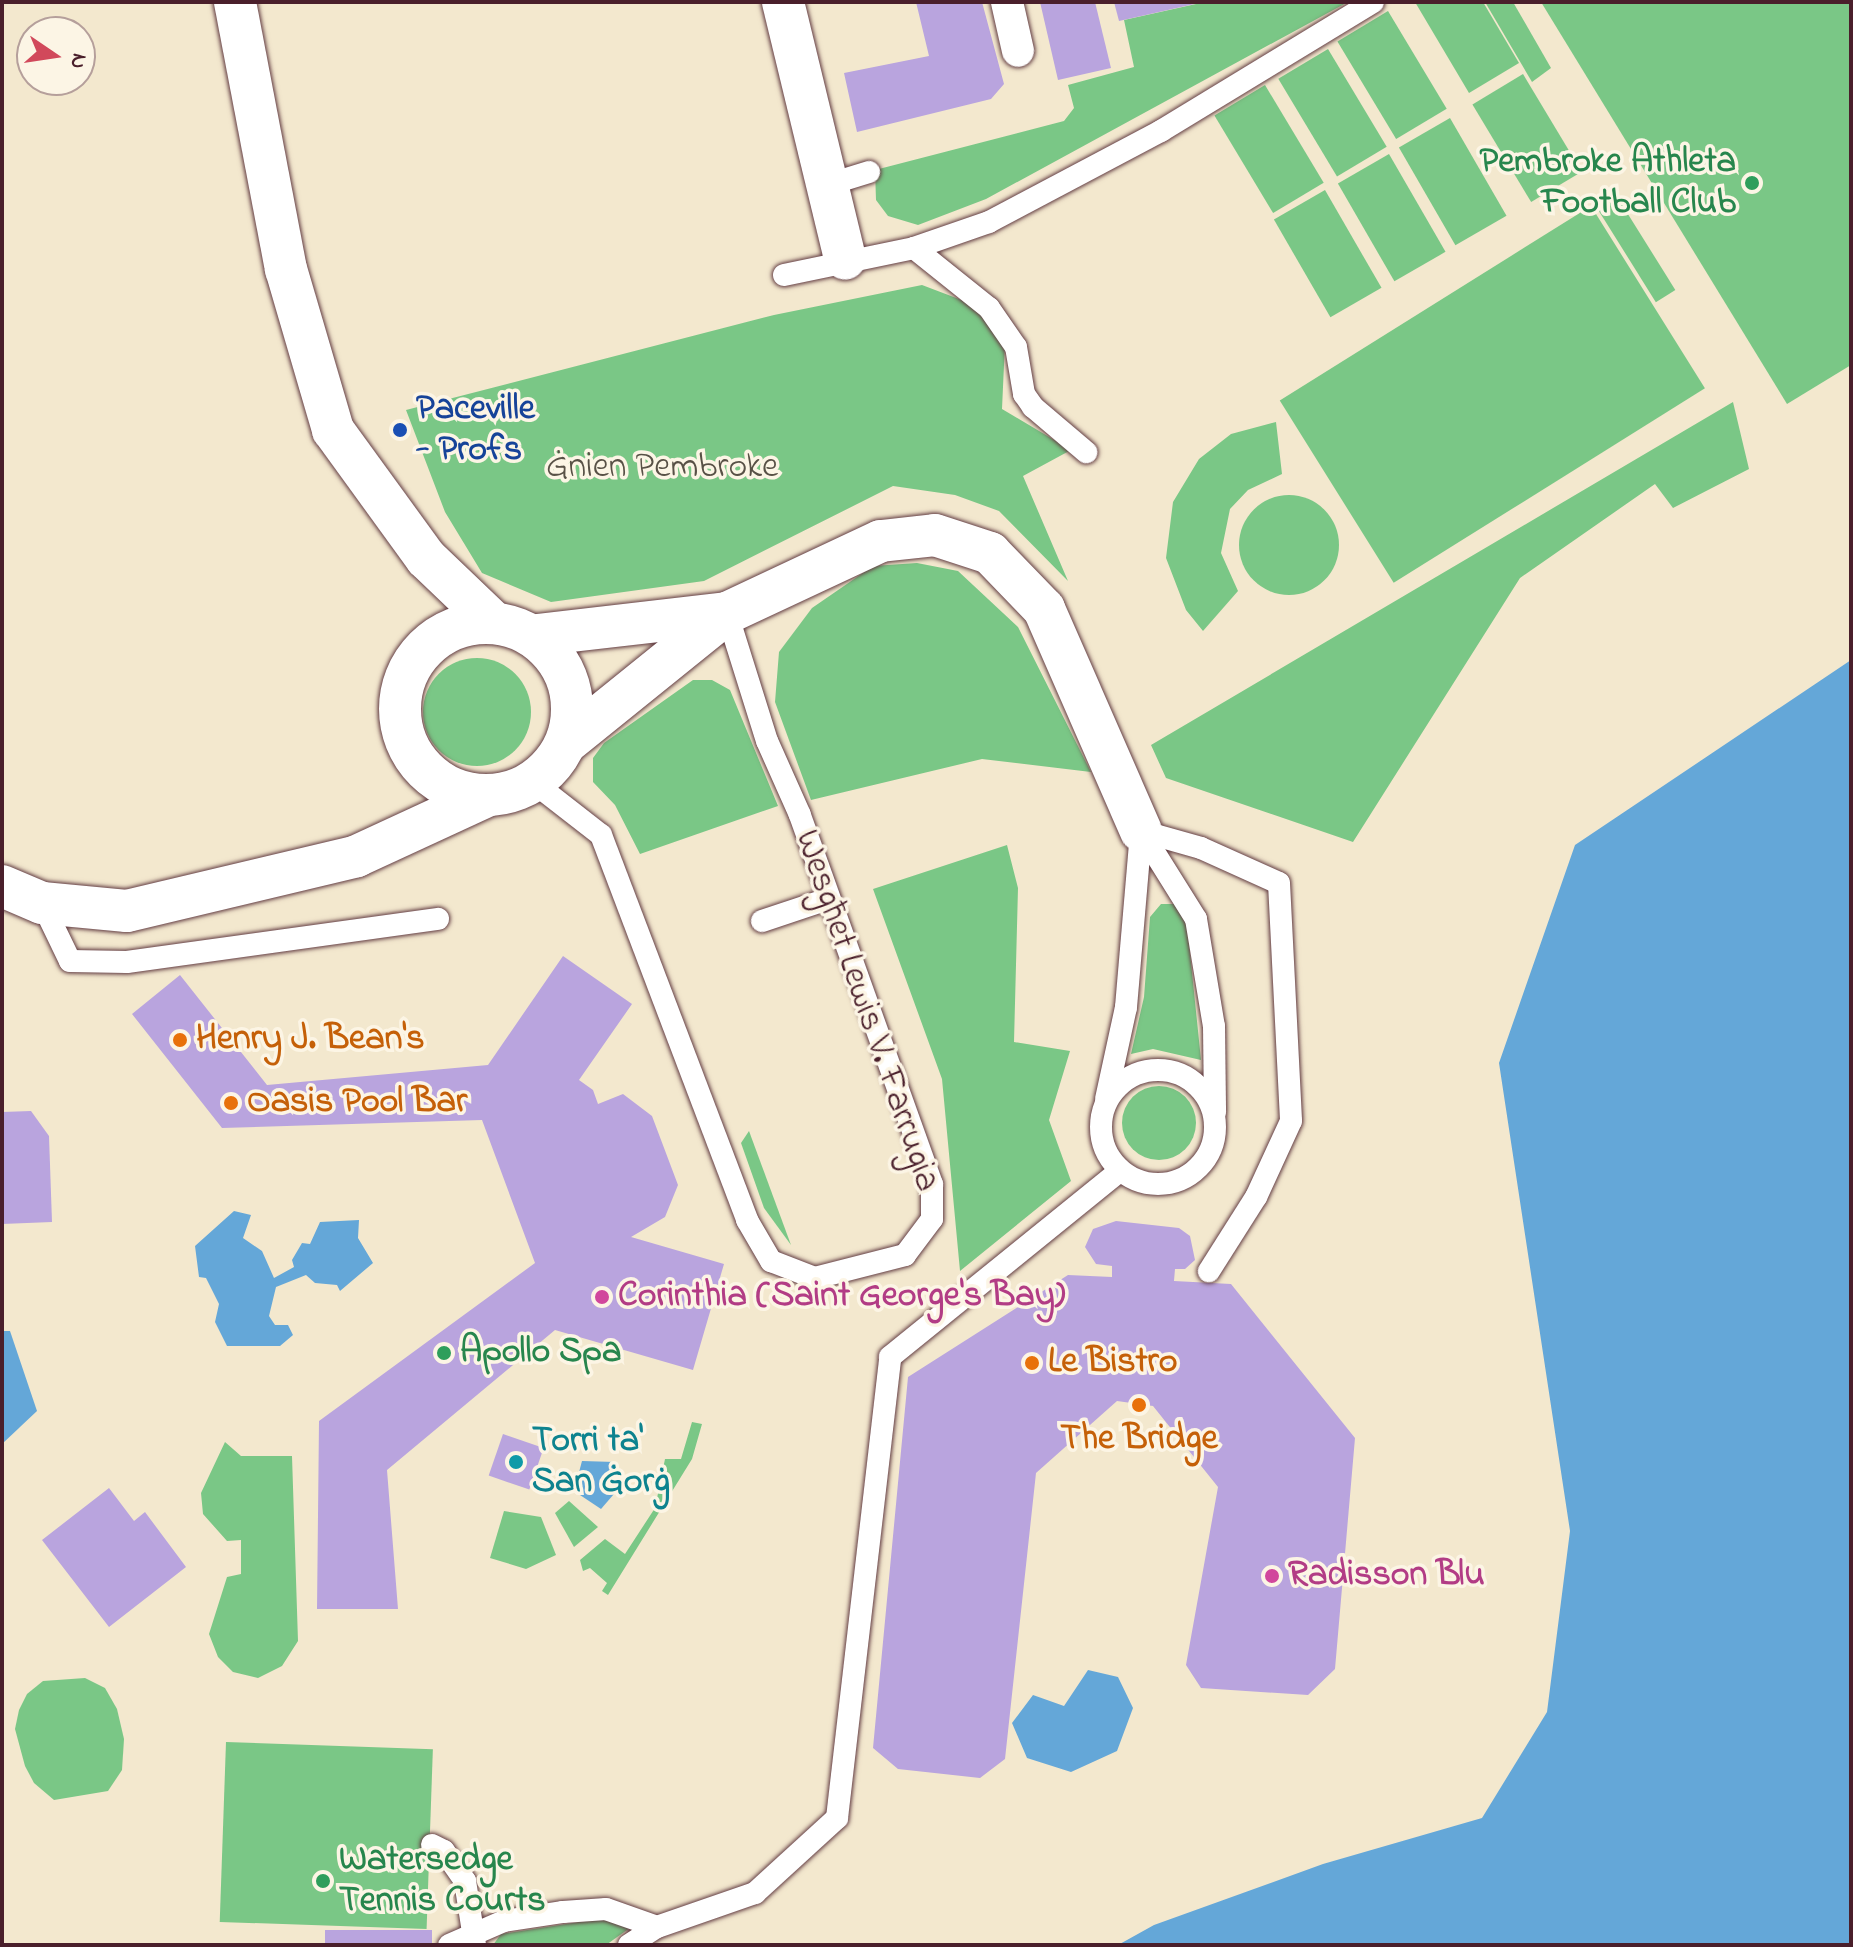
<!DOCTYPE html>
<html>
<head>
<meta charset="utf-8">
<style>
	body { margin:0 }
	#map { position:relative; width:1853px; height:1947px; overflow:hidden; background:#f3e8ce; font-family:"Indie Flower",sans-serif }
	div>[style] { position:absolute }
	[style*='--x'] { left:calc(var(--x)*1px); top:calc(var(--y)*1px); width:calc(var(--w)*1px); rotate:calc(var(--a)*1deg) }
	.green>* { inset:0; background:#7ac786; transform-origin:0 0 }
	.round { border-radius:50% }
	.water>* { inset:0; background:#64a7d8 }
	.building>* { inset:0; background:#b9a4de; transform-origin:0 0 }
	.roads { filter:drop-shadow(0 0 2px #633d43) drop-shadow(0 0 2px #633d43) }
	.service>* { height:22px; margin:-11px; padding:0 11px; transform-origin:11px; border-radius:11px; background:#fff }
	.service>.ring { margin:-11px; padding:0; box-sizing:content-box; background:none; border:22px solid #fff; border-radius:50% }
	.pedestrian>* { height:32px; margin:-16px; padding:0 16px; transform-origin:16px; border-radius:16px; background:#fff }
	.minor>* { height:42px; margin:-21px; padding:0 21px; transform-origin:21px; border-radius:21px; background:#fff }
	.minor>.ring { margin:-21px; padding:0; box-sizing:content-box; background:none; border:42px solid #fff; border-radius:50% }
	.dots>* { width:22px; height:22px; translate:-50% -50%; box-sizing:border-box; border:4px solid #fcf5e5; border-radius:50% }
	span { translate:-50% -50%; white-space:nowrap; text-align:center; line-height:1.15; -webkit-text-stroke:7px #fcf5e5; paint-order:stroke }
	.leisure-label { font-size:36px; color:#27864d; font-weight:700 }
	.right { translate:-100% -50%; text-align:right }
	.left { translate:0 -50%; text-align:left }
	.transit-label { font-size:36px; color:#164399; font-weight:700 }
	.park-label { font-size:36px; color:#585146 }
	.street-label { font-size:36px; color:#4a1f2b }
	.food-label { font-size:36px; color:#c56008; font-weight:700 }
	.hotel-label { font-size:36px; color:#b23c85; font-weight:700 }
	.culture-label { font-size:36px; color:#0d838f; font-weight:700 }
	.frame { position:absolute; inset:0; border:4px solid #4a1f2b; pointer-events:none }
	.north { position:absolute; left:16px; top:16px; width:80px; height:80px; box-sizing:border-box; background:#fcf5e5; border:2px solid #b59f9b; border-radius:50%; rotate:103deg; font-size:22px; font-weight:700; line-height:32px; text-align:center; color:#4a1f2b }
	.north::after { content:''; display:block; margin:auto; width:28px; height:36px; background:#d1495b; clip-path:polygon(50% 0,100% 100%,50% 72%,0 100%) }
</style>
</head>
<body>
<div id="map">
	<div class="green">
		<div style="clip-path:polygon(1205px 2px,1348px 2px,986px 199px,918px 225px,888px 216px,876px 200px,875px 170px,1064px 121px,1074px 108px,1068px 85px,1134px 67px,1124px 20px)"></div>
		<div style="clip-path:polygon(1415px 2px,1483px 2px,1519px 63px,1469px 93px)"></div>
		<div style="clip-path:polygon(1485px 2px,1513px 2px,1551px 68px,1532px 82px)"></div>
		<div style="clip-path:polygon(1541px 2px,1851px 2px,1851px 365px,1787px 404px)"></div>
		<div style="left:1388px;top:11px;width:114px;height:59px;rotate:59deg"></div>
		<div style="left:1328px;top:49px;width:114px;height:58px;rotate:59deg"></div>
		<div style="left:1523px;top:74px;width:114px;height:59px;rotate:59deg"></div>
		<div style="left:1265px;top:85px;width:114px;height:59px;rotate:59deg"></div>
		<div style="left:1450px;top:118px;width:113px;height:59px;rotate:60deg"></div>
		<div style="left:1389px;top:154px;width:113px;height:59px;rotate:60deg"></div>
		<div style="left:1325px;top:190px;width:113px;height:59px;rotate:60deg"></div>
		<div style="left:1616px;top:195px;width:112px;height:23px;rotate:58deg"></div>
		<div style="left:1591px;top:206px;width:215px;height:367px;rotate:58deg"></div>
		<div style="clip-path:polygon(922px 285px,972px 304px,1005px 343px,1002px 409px,1071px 450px,1023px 476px,1068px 581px,999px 511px,955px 495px,893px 486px,704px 581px,551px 602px,482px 573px,445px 512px,406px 410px,774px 315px)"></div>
		<div style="clip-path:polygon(1733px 402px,1749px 469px,1673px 508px,1655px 484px,1520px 578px,1353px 842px,1166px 778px,1151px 745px)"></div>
		<div style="clip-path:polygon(1276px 422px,1282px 474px,1248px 490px,1230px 509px,1221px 553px,1238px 591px,1203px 631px,1186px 610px,1166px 558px,1173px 502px,1199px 459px,1231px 434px)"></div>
		<div class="round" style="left:1239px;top:495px;width:100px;height:100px"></div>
		<div style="clip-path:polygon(917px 563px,958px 571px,1018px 627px,1091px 772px,982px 759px,811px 800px,775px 702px,779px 652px,812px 608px,873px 566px)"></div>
		<div class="round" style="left:423px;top:658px;width:108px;height:108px"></div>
		<div style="clip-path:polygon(693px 680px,712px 680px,730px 690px,778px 806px,640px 854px,615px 805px,593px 782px,593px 758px,604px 743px)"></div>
		<div style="clip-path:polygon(1007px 845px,1018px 888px,1014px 1042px,1070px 1051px,1049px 1120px,1071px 1181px,960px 1271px,942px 1079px,873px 889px)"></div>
		<div style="clip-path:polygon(1161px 904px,1176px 904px,1186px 914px,1201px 1060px,1153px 1049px,1131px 1054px,1144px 997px,1150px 917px)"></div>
		<div class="round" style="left:1122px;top:1086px;width:74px;height:74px"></div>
		<div style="clip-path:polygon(749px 1131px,791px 1245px,764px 1208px,741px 1143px)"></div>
		<div style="clip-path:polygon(692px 1422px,702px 1424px,692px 1459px,608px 1595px,602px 1591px,607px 1583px,590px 1568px,583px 1571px,580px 1560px,605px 1539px,625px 1554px,655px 1508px,665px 1459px,681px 1459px)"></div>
		<div style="clip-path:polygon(225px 1442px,241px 1456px,292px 1456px,298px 1641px,282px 1666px,258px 1678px,233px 1672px,218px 1657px,209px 1634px,227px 1577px,241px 1574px,241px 1540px,227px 1541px,203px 1514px,201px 1493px)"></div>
		<div style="clip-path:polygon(569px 1501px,598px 1527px,574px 1547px,555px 1513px)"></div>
		<div style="clip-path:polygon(504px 1511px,541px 1517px,556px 1555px,526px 1569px,490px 1558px)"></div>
		<div style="clip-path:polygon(85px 1678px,105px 1688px,117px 1709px,124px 1739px,122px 1770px,108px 1791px,54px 1800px,34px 1783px,25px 1766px,15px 1729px,19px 1710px,27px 1694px,43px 1681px)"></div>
		<div style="left:226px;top:1742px;width:207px;height:180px;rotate:2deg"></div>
		<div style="clip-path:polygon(611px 1917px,634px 1925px,606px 1945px,493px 1945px,501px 1934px)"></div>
	</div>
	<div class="water">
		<div style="clip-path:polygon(1851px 660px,1851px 1945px,1118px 1945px,1154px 1925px,1323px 1864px,1482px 1818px,1547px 1712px,1570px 1531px,1499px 1063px,1575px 845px)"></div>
		<div style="clip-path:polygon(234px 1211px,251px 1215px,243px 1238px,262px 1251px,274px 1278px,294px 1267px,292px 1260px,302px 1243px,310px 1244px,320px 1222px,359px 1220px,358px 1238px,373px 1263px,340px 1291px,337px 1285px,315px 1283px,306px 1275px,276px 1287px,269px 1316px,275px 1325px,288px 1325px,293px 1335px,280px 1346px,227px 1346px,215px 1322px,219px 1304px,206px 1278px,199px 1277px,195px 1246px)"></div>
		<div style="clip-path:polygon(2px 1331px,10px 1331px,37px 1411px,2px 1444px)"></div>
		<div style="clip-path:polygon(582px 1461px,615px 1462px,620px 1487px,601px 1509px,574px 1491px)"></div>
		<div style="clip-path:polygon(1088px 1670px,1118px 1677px,1133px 1708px,1117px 1751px,1071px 1772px,1027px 1758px,1012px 1723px,1033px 1695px,1064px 1706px)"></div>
	</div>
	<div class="building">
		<div style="clip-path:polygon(916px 2px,982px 2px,1004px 84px,991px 99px,857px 132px,844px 73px,929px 56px)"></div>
		<div style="clip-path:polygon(1040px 2px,1095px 2px,1111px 68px,1058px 80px)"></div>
		<div style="clip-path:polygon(1114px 2px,1199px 2px,1199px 3px,1119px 21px)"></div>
		<div style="clip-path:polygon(563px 956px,632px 1004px,579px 1080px,593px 1090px,598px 1104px,623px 1094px,652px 1116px,678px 1185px,665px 1217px,631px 1237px,724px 1264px,693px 1370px,555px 1330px,387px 1470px,398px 1609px,317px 1609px,319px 1421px,535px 1263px,482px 1120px,222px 1128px,132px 1014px,180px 975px,267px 1085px,488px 1065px)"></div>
		<div style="clip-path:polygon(31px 1111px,49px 1136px,52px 1222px,2px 1224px,2px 1112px)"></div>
		<div style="clip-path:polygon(1116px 1221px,1179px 1228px,1190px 1236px,1195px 1260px,1185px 1269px,1175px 1269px,1174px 1281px,1231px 1284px,1355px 1438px,1335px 1669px,1308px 1695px,1201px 1688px,1186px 1665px,1218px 1487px,1153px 1406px,1117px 1401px,1036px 1473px,1005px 1759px,980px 1778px,898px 1769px,873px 1748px,908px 1377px,1068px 1275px,1112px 1277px,1112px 1266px,1096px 1264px,1085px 1247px,1093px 1229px)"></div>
		<div style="left:503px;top:1434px;width:43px;height:44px;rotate:19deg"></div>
		<div style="clip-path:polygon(109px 1488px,134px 1521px,145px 1512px,186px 1567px,109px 1627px,42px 1540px)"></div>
		<div style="left:325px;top:1930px;width:107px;height:15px"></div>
	</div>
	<div class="roads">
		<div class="service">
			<div style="--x:827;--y:185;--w:44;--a:-17.2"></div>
			<div style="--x:914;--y:248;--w:96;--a:38.7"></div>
			<div style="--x:989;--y:308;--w:47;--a:55.3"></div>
			<div style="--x:1016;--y:347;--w:48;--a:80.3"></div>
			<div style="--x:1024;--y:394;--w:16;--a:55"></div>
			<div style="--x:1033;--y:407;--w:70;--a:40.3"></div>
			<div style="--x:784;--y:275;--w:133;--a:-11.7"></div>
			<div style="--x:914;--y:248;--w:79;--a:-19.1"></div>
			<div style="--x:989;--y:222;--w:195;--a:-27.9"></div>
			<div style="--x:1161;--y:131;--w:248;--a:-31.3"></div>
			<div style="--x:533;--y:782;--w:86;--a:37.9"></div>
			<div style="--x:601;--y:835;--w:412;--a:69.2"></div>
			<div style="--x:747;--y:1220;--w:48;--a:59.7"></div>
			<div style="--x:771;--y:1261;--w:47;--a:21.1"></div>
			<div style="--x:815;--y:1278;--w:93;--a:-14.3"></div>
			<div style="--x:905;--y:1255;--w:45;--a:-53.1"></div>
			<div style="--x:932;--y:1219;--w:35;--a:-90"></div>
			<div style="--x:932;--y:1184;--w:392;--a:-109.7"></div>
			<div style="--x:800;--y:815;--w:81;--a:-114"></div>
			<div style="--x:767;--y:741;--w:134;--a:-107.4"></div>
			<div style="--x:1141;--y:831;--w:62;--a:15.8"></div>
			<div style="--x:1201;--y:848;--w:85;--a:24.2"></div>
			<div style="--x:1279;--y:883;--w:238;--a:87.1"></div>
			<div style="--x:1291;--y:1121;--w:84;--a:114.7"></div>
			<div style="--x:1256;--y:1197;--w:88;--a:122.4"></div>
			<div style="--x:1141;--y:831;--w:104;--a:58"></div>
			<div style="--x:1196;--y:919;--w:109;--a:80.5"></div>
			<div style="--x:1214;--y:1026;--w:86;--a:89.3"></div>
			<div style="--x:42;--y:903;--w:64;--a:64.2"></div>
			<div style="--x:70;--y:961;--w:57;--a:1"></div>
			<div style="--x:127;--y:962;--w:314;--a:-7.9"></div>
			<div style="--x:762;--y:921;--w:70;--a:-18.4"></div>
			<div class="ring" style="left:1101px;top:1070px;width:92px;height:92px"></div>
			<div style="--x:1106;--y:1099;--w:94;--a:-77.7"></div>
			<div style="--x:1126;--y:1007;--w:177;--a:-85.1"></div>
			<div style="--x:432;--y:1845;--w:13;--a:27"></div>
			<div style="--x:444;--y:1851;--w:37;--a:55"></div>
			<div style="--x:465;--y:1881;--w:65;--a:81.1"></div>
			<div style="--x:449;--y:1945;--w:60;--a:-23.6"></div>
			<div style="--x:504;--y:1921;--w:60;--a:-8.7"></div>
			<div style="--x:563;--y:1912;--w:43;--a:-4"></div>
			<div style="--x:606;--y:1909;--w:54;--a:19.4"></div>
			<div style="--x:629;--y:1945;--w:33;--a:-33"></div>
			<div style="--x:657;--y:1927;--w:104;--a:-19.1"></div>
			<div style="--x:755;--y:1893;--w:111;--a:-42.4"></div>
			<div style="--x:837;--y:1818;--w:464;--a:-83.4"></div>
			<div style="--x:890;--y:1357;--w:296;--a:-39"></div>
		</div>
		<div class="pedestrian">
			<div style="--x:1007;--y:2;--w:50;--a:77.3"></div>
		</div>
		<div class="minor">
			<div style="--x:235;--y:2;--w:272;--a:79.2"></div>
			<div style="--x:286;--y:269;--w:168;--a:73.7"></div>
			<div style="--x:333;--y:430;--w:158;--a:54"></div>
			<div style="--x:426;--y:558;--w:93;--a:43.7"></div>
			<div style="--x:783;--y:2;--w:264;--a:76.4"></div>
			<div class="ring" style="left:400px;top:623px;width:130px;height:130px"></div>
			<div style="--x:537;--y:635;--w:191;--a:-6.6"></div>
			<div style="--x:566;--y:743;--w:207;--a:-38.9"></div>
			<div style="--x:727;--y:613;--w:170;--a:-25.1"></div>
			<div style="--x:881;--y:541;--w:54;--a:-6.3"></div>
			<div style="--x:935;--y:535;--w:58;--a:18.1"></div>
			<div style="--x:990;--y:553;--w:78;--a:46"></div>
			<div style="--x:1044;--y:609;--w:242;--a:66.4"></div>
			<div style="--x:2;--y:886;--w:43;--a:23"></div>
			<div style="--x:42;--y:903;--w:85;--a:5.4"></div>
			<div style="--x:127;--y:911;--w:236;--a:-13.4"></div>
			<div style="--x:357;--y:856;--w:143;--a:-24.8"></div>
		</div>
	</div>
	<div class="dots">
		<div style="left:1752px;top:183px;background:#2e9e5b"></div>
		<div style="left:400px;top:430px;background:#1a4fb4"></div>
		<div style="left:180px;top:1040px;background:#e8710a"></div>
		<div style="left:231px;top:1103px;background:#e8710a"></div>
		<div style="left:602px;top:1297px;background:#d1479c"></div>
		<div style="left:444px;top:1353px;background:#2e9e5b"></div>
		<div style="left:1032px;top:1363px;background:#e8710a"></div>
		<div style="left:1139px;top:1405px;background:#e8710a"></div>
		<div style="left:516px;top:1462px;background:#0f9aa8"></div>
		<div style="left:1272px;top:1576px;background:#d1479c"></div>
		<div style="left:323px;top:1881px;background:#2e9e5b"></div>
	</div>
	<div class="leisure-label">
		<span class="right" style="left:1736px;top:183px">Pembroke Athleta<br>Football Club</span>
		<span class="left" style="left:460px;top:1353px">Apollo Spa</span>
		<span class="left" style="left:339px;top:1881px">Watersedge<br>Tennis Courts</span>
	</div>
	<div class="transit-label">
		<span class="left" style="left:416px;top:430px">Paceville<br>- Profs</span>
	</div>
	<div class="park-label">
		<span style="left:662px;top:468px">Ġnien Pembroke</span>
	</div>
	<div class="street-label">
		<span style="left:866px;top:1011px;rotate:71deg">Wesgħet Lewis V. Farrugia</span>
	</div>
	<div class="food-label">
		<span class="left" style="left:196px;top:1040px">Henry J. Bean's</span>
		<span class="left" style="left:247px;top:1103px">Oasis Pool Bar</span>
		<span class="left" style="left:1048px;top:1363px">Le Bistro</span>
		<span style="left:1139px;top:1440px">The Bridge</span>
	</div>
	<div class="hotel-label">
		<span class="left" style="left:618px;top:1297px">Corinthia (Saint George's Bay)</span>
		<span class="left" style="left:1288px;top:1576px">Radisson Blu</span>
	</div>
	<div class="culture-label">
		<span class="left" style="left:532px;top:1462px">Torri ta'<br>San Ġorġ</span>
	</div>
	<div class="frame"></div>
	<div class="north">N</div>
</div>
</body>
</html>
